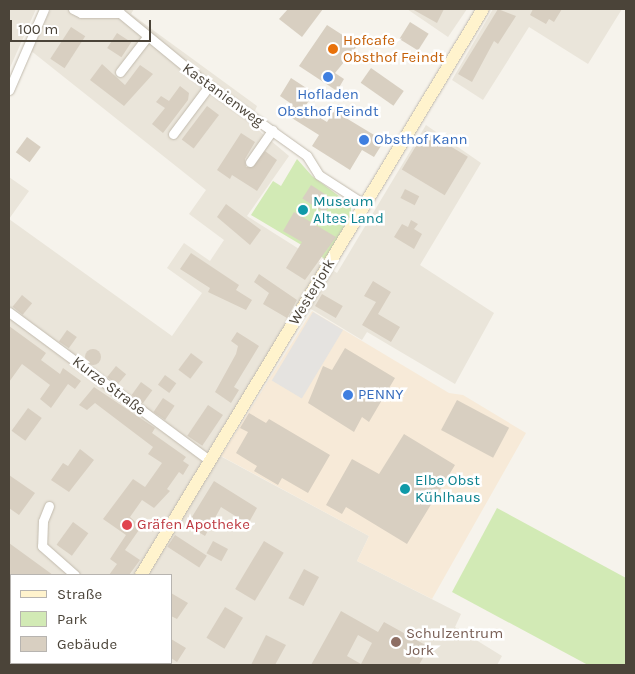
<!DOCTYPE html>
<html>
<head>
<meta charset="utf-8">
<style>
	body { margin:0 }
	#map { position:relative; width:635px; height:674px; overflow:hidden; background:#f6f3ec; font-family:Karla,sans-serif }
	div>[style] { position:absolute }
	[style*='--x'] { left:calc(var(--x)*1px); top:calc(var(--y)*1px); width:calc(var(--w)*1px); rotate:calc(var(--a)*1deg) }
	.residential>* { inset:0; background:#eae5da }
	.commercial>* { inset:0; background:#f7ead8 }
	.green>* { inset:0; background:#d2eab5 }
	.parking>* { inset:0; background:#e5e3e0; transform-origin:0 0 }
	.building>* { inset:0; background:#d8cfc1; transform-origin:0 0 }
	.round { border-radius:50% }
	.roads { filter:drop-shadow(0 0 1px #c2bbae) drop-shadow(0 0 1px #c2bbae) }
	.street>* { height:9px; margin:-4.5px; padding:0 4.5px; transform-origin:4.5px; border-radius:4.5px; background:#fff }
	.secondary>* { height:12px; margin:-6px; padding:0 6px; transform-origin:6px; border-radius:6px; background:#fff3cd }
	.dots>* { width:14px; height:14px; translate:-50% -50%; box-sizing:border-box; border:2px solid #fff; border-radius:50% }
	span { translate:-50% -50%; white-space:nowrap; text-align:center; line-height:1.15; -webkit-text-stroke:5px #fff; paint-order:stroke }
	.food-label { font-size:15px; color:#c56008 }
	.left { translate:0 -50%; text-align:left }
	.shop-label { font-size:15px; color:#366cbe }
	.street-label { font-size:15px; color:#4b4439 }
	.culture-label { font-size:15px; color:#0d838f }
	.health-label { font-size:15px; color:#be3a42 }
	.education-label { font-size:15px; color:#785e54 }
	.frame { position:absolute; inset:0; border:10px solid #4b4439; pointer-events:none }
	.legend { position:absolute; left:10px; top:574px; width:162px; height:90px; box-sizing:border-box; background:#fff; border:1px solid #b7b4b0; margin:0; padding:6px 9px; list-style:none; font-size:15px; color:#4b4439 }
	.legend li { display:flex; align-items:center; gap:10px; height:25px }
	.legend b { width:25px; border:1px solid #b7b4b0 }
	.scale { position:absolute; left:10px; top:20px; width:141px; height:22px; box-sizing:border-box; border:2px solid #4b4439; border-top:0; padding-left:6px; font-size:15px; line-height:18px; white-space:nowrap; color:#4b4439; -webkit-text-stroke:4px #fff; paint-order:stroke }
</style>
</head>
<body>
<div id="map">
	<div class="residential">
		<div style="clip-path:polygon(9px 9px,36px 9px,9px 70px)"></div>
		<div style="clip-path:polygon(evenodd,51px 9px,134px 9px,131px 14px,257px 106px,250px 123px,289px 156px,247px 216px,337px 273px,426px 125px,481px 163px,420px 265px,494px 313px,455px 384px,367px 332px,362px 340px,301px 303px,209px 450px,369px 536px,357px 561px,461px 614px,455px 627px,502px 656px,497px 665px,9px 665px,9px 177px,29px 191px,9px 219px,172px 336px,202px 293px,167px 268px,184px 243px,210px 261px,224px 240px,189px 214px,206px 190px,30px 50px,51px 9px,11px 575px,171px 575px,171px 663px,11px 663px,11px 575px)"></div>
		<div style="clip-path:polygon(407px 9px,467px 9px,448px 37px)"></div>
		<div style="clip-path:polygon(493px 9px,622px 9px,588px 64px,529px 27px,483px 100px,452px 80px)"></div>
	</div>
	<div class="commercial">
		<div style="clip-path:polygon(312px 311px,449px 393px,463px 395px,526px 433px,432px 599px,357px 561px,369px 536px,221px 456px)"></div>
	</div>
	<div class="green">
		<div style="clip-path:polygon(297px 159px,312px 176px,351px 205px,351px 215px,325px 259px,251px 215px,273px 181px,281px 186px)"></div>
		<div style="clip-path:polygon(497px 508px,626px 578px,626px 665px,588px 665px,452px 592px)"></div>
	</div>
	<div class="parking">
		<div style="left:313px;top:312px;width:35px;height:80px;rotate:31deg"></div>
	</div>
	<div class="building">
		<div style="clip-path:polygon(288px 9px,323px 9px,302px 37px,279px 19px)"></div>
		<div style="clip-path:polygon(412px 9px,444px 9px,437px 23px)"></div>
		<div style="clip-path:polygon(498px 9px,516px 16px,498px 44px,494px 41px,472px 82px,458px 74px)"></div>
		<div style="clip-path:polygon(533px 9px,562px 9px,554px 22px,549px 19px,546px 24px,530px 15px)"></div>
		<div style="left:410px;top:22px;width:22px;height:20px;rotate:32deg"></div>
		<div style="clip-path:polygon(327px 25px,358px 45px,335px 73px,344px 79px,337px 91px,299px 66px)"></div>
		<div style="left:71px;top:27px;width:17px;height:38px;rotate:33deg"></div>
		<div style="left:117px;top:33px;width:17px;height:18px;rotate:33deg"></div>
		<div style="clip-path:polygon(102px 64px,125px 85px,140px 65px,153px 74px,124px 106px,90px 80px)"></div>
		<div style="left:371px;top:68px;width:40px;height:18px;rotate:35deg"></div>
		<div style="clip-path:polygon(291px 78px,314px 93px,304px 108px,327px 122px,338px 104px,350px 112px,346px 118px,384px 141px,374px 157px,362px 150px,350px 170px,312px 146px,319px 135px,287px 115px,293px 105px,280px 96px)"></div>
		<div style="clip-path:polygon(180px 86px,189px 93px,188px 100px,163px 133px,152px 124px,165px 108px,156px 102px,161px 96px,169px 101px)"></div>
		<div style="left:207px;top:106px;width:15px;height:42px;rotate:37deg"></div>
		<div style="left:425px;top:131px;width:50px;height:45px;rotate:31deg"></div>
		<div style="clip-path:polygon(241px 133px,255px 142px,245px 159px,246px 167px,253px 167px,265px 151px,277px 160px,257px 191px,232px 175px,230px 179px,217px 170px)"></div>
		<div style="left:27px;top:137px;width:17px;height:19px;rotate:36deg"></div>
		<div style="left:311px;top:185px;width:27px;height:16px;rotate:33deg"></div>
		<div style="left:405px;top:189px;width:16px;height:10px;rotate:27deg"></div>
		<div style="clip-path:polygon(226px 204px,261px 230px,250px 245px,217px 217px)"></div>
		<div style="clip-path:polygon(294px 212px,336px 237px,305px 280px,286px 268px,302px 242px,283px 231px)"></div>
		<div style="clip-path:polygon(411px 220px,418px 224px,414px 229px,422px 234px,414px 249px,394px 237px,402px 224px,408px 227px)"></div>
		<div style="clip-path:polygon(191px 253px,239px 285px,236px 290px,252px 300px,246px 310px,208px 292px,210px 288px,180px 269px)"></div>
		<div style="clip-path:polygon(259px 274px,297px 300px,287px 318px,263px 304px,269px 293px,254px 282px)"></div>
		<div style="clip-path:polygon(373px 281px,391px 292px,378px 314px,400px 327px,391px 342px,362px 325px,376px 302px,364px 296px)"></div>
		<div style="left:322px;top:294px;width:24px;height:14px;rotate:30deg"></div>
		<div style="left:22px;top:295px;width:13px;height:15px;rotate:39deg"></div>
		<div style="clip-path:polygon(9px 326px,46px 353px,41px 360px,60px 374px,63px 368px,81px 381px,75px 389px,68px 384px,51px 408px,40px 399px,50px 385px,22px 364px,9px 382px)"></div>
		<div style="left:67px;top:330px;width:12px;height:14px;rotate:35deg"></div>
		<div style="clip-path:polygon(237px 332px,259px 346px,234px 387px,239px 390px,231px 403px,215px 392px,236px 354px,238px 346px,231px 341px)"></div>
		<div style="clip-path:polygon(345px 348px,395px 378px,369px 422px,362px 417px,354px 432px,308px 403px,323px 366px,332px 370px)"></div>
		<div class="round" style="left:85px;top:349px;width:16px;height:16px"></div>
		<div style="left:191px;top:353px;width:15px;height:21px;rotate:37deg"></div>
		<div style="left:116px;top:366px;width:13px;height:14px;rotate:39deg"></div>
		<div style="left:165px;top:375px;width:14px;height:12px;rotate:36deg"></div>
		<div style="left:141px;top:382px;width:14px;height:16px;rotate:36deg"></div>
		<div style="clip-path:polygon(94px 387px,155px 428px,152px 433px,186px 457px,183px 461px,189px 465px,183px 475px,179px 472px,167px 489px,170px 491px,154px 508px,142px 500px,130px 517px,141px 527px,125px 550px,140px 560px,129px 575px,109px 575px,117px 564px,110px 559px,126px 535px,103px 519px,133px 479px,145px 487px,162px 463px,148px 454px,153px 447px,95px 403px,87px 410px,79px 405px)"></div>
		<div style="left:163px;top:398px;width:14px;height:17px;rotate:34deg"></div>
		<div style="left:457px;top:400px;width:59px;height:34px;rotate:28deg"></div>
		<div style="left:208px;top:405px;width:18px;height:37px;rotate:34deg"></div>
		<div style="left:28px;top:408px;width:17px;height:28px;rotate:36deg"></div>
		<div style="clip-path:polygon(249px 413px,266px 423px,269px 419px,330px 455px,308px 493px,282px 478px,278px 485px,254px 471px,257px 466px,236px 453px,248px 432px,240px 428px)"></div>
		<div style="clip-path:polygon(404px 434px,455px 465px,407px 544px,346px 507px,342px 514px,326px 505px,352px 459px,379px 474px)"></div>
		<div style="clip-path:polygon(80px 449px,94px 460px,69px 492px,51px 480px,63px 463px,68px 466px)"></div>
		<div style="clip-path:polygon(9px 475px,35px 493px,19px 515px,9px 508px)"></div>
		<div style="clip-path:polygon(214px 481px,257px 508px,248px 524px,221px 507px,205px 536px,187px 525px)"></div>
		<div style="left:73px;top:522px;width:19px;height:28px;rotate:36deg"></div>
		<div style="left:175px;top:535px;width:38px;height:14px;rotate:33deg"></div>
		<div style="left:213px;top:541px;width:17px;height:14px;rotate:28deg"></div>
		<div style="left:264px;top:541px;width:23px;height:56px;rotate:31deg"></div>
		<div style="clip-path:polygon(9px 543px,53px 575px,9px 575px)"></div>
		<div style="left:304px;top:569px;width:17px;height:33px;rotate:28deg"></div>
		<div style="clip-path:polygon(171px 593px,188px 603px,177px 619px,171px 616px)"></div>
		<div style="left:225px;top:607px;width:21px;height:36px;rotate:31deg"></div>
		<div style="clip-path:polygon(evenodd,341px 611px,378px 632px,384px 622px,429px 647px,419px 665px,311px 665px,341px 611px,358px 635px,372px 643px,361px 664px,347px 656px,358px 635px)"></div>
		<div style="clip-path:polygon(266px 635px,286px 645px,275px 665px,251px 665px)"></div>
		<div style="clip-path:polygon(171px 639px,186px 648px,177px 662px,171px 658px)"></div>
	</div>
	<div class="roads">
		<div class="street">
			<div style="--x:73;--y:9;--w:9;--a:27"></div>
			<div style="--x:81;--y:13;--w:39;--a:0"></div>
			<div style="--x:120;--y:13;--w:115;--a:39.4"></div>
			<div style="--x:209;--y:86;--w:120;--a:35.5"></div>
			<div style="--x:307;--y:156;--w:22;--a:58"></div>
			<div style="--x:319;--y:175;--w:54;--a:32.8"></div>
			<div style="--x:120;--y:72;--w:44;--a:-52.4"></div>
			<div style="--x:9;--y:90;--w:88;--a:-66.6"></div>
			<div style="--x:173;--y:134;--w:60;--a:-53.1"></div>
			<div style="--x:250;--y:162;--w:39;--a:-55"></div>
			<div style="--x:9;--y:312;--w:250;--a:36.5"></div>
			<div style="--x:49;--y:506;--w:16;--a:112"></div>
			<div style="--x:43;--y:521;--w:25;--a:92"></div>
			<div style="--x:42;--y:546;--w:44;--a:41.3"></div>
			<div style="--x:112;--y:663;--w:4;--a:27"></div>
		</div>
		<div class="secondary">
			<div style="--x:141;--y:575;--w:661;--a:-58.86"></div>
			<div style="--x:86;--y:665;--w:3;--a:-45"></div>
		</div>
	</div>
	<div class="dots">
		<div style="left:333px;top:49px;background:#e8710a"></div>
		<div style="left:328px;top:77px;background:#3f7fe0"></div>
		<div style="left:364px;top:140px;background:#3f7fe0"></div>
		<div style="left:303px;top:210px;background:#0f9aa8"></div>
		<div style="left:348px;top:395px;background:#3f7fe0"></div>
		<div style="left:405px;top:489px;background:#0f9aa8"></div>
		<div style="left:127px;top:525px;background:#e0444e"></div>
		<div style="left:396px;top:642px;background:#8d6e63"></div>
	</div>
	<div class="food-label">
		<span class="left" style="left:343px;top:49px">Hofcafe<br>Obsthof Feindt</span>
	</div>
	<div class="shop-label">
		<span style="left:328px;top:103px">Hofladen<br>Obsthof Feindt</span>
		<span class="left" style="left:374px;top:140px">Obsthof Kann</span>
		<span class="left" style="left:358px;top:395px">PENNY</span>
	</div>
	<div class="street-label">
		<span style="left:223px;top:95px;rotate:36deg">Kastanienweg</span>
		<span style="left:312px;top:292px;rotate:-59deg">Westerjork</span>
		<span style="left:109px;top:386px;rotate:37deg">Kurze Straße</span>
	</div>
	<div class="culture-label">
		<span class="left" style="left:313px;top:210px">Museum<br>Altes Land</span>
		<span class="left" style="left:415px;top:489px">Elbe Obst<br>Kühlhaus</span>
	</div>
	<div class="health-label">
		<span class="left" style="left:137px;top:525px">Gräfen Apotheke</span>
	</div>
	<div class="education-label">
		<span class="left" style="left:406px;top:642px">Schulzentrum<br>Jork</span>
	</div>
	<div class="frame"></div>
	<ul class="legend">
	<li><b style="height:6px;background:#fff3cd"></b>Straße</li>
	<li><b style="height:14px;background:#d2eab5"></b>Park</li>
	<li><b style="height:14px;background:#d8cfc1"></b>Gebäude</li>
	</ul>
	<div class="scale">100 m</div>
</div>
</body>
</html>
